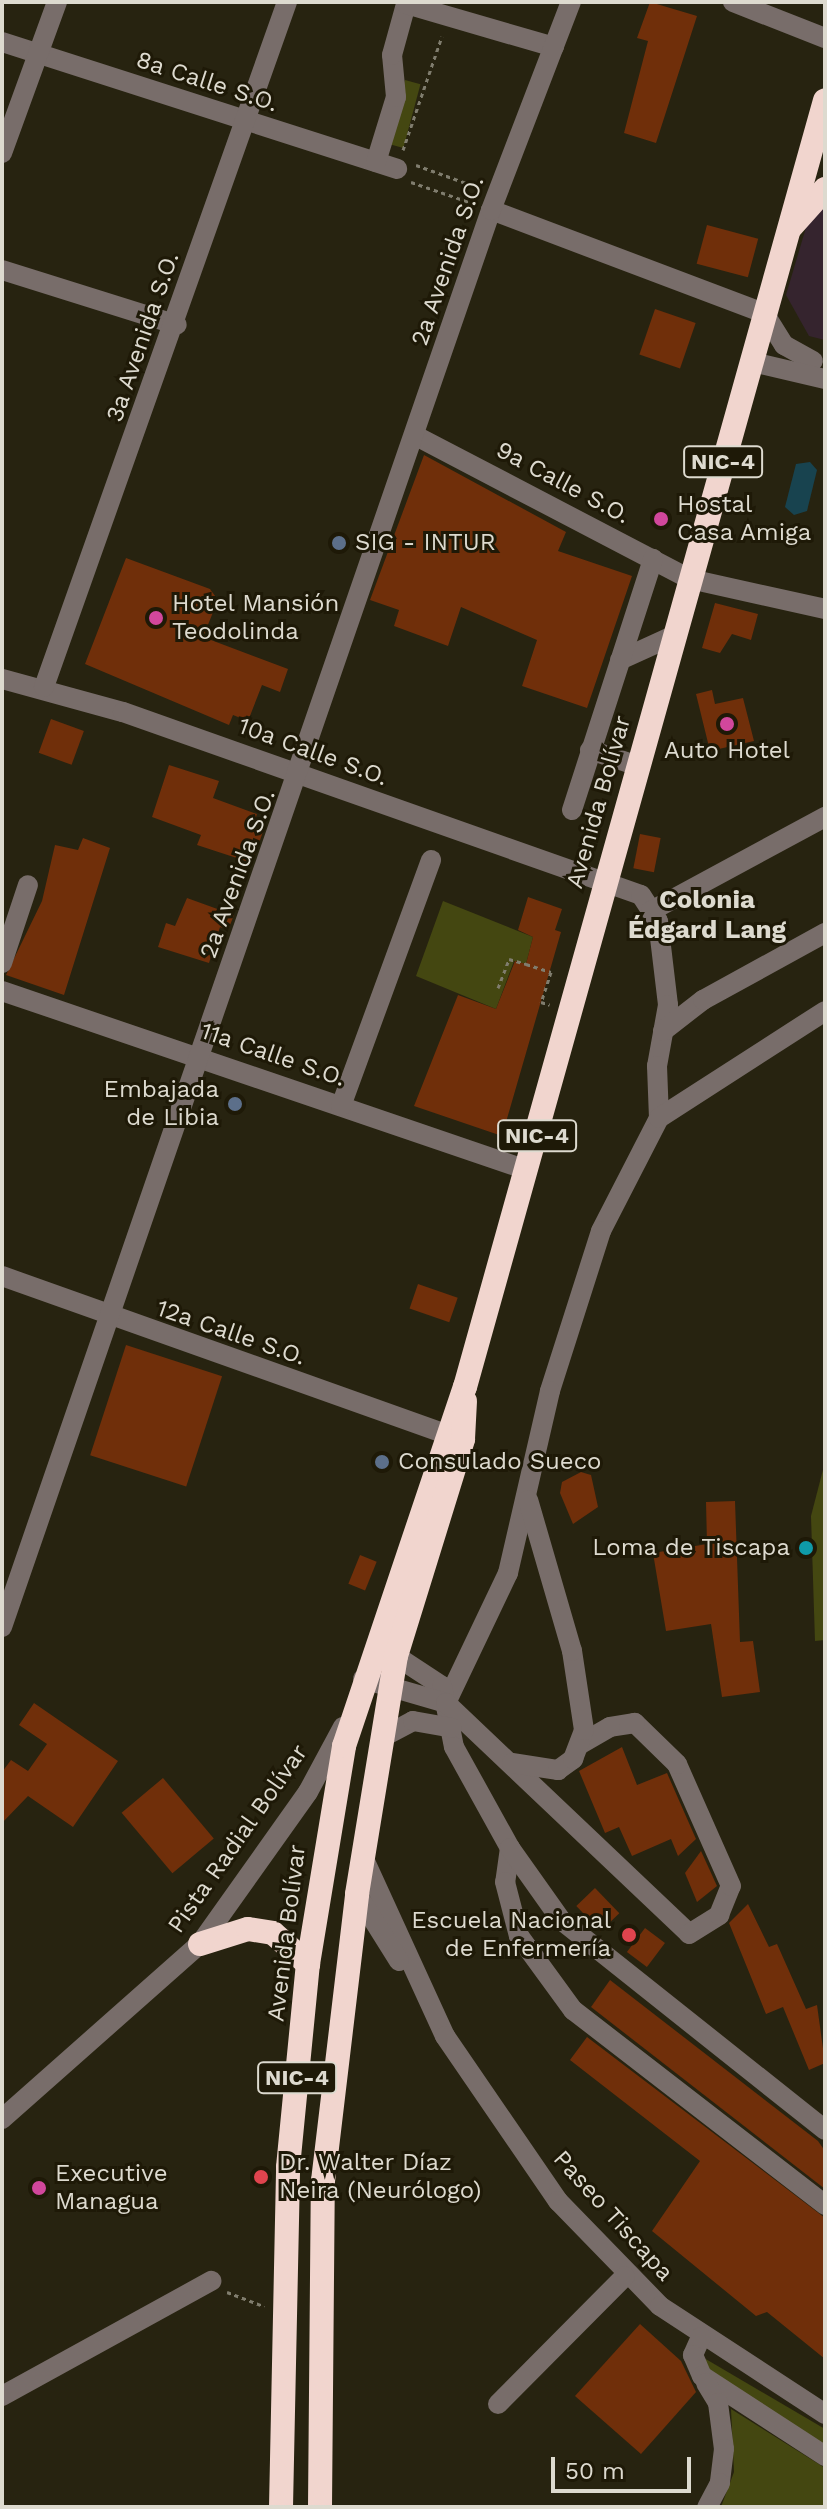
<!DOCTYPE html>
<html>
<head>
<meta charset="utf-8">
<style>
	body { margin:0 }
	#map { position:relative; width:827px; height:2509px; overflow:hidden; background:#272310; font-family:"Work Sans",sans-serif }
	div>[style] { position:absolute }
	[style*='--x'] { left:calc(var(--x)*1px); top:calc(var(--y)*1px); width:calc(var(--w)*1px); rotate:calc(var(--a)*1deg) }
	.commercial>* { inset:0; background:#35242e }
	.green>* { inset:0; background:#444711; transform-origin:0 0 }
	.water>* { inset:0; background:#18434f }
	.building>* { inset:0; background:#702f0a; transform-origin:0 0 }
	.path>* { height:3px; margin-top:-1.5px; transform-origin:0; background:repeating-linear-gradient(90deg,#807d6e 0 4px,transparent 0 8px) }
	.minor>* { height:20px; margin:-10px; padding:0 10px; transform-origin:10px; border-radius:10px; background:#786d6a }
	.highway>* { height:24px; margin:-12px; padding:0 12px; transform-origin:12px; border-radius:12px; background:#f1d5ce }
	.dots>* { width:22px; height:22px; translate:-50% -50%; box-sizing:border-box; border:4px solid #1e1907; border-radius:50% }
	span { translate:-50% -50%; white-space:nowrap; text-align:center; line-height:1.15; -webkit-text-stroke:6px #1e1907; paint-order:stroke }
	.shield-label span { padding:2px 6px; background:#1e1907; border:2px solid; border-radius:6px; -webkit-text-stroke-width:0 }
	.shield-label { font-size:22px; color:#dddacf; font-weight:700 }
	.street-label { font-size:24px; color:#dddacf }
	.poi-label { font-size:24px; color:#dddacf }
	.left { translate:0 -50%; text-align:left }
	.right { translate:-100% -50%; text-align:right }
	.neighbourhood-label { font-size:26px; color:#dddacf; font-weight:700 }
	.frame { position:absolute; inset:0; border:4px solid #dddacf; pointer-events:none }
	.scale { position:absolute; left:551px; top:2457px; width:140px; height:36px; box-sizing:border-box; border:4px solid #dddacf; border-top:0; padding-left:10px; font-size:24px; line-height:28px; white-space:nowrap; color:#dddacf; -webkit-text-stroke:6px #1e1907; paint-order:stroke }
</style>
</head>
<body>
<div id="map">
	<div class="commercial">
		<div style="clip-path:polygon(825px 200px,825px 340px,809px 336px,786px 295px,810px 214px)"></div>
	</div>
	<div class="green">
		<div style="left:405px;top:80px;width:16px;height:66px;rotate:15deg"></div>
		<div style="clip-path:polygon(443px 901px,533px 937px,526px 964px,514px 961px,496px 1009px,416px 976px)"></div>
		<div style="clip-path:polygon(825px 1462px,825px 1640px,815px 1641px,811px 1516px)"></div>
		<div style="clip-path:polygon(704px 2358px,825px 2429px,825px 2446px,707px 2369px)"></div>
		<div style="clip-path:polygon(731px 2409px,825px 2468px,825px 2507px,721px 2507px,734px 2472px)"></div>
	</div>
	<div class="water">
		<div style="clip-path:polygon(810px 462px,817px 470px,807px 511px,794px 515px,785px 507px,796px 464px)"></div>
	</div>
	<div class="building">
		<div style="clip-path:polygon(650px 2px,697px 16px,656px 143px,624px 133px,648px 41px,637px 38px)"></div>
		<div style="left:707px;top:225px;width:53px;height:40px;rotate:15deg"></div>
		<div style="left:655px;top:309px;width:43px;height:48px;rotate:19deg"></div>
		<div style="clip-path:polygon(424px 455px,566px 532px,558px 551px,632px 576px,587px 708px,522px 686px,537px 640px,461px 607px,448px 646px,394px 626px,399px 610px,370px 600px)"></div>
		<div style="clip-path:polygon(126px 558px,210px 589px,218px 600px,203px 637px,288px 669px,280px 692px,262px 685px,248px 721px,233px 715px,229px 725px,85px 664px)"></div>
		<div style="clip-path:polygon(715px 603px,758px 614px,751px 640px,732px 634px,720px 653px,702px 648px)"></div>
		<div style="clip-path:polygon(712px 690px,715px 704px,743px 698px,754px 741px,710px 751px,696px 694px)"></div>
		<div style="left:51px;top:719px;width:35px;height:36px;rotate:20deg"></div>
		<div style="clip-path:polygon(169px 765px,219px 781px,213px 798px,257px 814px,254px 823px,265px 826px,252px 863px,197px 845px,201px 835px,152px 817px)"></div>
		<div style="left:640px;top:834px;width:21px;height:35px;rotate:11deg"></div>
		<div style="clip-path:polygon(83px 838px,110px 848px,64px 995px,6px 975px,42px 901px,55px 845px,78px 850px)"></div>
		<div style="clip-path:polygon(528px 897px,562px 909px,555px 930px,561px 932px,502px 1136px,414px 1106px,458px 995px,496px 1009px,515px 961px,526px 964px,533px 937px,518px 930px)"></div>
		<div style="clip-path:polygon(187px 898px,234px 915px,228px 930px,220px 927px,209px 963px,158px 947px,166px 923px,175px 926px)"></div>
		<div style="left:418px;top:1284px;width:42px;height:26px;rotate:19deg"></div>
		<div style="left:126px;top:1345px;width:101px;height:116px;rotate:18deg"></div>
		<div style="clip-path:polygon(581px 1472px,591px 1475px,598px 1507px,573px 1524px,560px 1493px,562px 1482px)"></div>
		<div style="clip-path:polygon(735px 1501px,740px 1642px,753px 1641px,760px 1692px,722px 1697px,711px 1624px,666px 1631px,653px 1553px,707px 1544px,706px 1502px)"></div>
		<div style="left:360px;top:1555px;width:18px;height:31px;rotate:22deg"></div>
		<div style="clip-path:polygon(34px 1703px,118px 1761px,73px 1827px,28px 1796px,2px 1823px,2px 1772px,11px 1760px,28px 1771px,47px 1744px,19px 1725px)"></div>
		<div style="clip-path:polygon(622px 1747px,637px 1785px,667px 1773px,696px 1839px,678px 1856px,671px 1839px,632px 1856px,619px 1827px,605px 1833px,579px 1771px)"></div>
		<div style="left:163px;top:1778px;width:79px;height:54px;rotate:50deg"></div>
		<div style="clip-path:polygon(701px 1851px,717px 1886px,697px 1902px,685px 1873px)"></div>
		<div style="left:595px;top:1888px;width:35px;height:26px;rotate:46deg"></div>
		<div style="clip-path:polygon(748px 1904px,769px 1947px,777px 1944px,806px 2009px,817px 2005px,825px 2063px,809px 2070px,783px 2007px,766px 2014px,729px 1923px)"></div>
		<div style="left:645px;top:1928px;width:25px;height:30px;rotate:37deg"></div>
		<div style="clip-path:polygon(610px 1980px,818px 2141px,825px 2151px,825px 2189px,591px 2007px)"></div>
		<div style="clip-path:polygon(587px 2037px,825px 2218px,825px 2359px,767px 2312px,756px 2316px,652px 2231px,700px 2161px,570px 2060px)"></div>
		<div style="clip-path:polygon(640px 2324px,681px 2361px,696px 2392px,641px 2454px,575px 2396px)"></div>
	</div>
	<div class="path">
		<div style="--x:403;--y:150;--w:120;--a:-71.1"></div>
		<div style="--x:416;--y:165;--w:68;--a:19.8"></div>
		<div style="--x:411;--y:182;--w:65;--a:19"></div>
		<div style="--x:498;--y:988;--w:31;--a:-69"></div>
		<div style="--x:509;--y:959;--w:18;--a:16"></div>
		<div style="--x:526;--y:964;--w:26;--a:18"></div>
		<div style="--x:551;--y:972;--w:32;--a:108"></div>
		<div style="--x:541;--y:1002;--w:9;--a:18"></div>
		<div style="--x:227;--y:2292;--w:40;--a:21"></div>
	</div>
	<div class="minor">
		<div style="--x:733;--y:2;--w:99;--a:21.4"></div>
		<div style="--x:2;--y:42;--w:415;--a:17.8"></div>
		<div style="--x:2;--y:153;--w:161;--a:-70"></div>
		<div style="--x:376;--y:162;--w:68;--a:-72.9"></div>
		<div style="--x:396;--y:97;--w:42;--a:-95.4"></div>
		<div style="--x:392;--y:55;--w:53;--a:-74.6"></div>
		<div style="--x:406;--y:4;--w:154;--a:16.2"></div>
		<div style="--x:491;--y:210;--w:292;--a:20.7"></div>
		<div style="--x:764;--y:313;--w:38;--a:58"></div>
		<div style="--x:784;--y:345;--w:33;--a:29"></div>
		<div style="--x:2;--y:270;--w:183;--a:17.4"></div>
		<div style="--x:752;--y:362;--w:75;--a:13.1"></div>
		<div style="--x:416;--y:436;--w:309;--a:27.6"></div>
		<div style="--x:690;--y:579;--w:138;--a:12.5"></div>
		<div style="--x:620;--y:660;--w:60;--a:-24.4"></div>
		<div style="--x:2;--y:679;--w:125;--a:15.3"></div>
		<div style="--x:123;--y:712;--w:549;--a:19.46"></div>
		<div style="--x:641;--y:895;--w:31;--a:57"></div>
		<div style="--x:658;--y:921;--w:85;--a:83.2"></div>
		<div style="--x:668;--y:1005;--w:62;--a:100.2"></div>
		<div style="--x:657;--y:1066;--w:52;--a:87.8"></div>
		<div style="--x:659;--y:1118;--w:127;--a:117.2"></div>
		<div style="--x:601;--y:1231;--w:168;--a:107.7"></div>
		<div style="--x:550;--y:1391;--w:187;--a:103"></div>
		<div style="--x:508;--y:1573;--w:144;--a:115.5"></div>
		<div style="--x:44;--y:687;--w:727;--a:-70.47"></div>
		<div style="--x:590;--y:750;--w:51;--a:18.4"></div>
		<div style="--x:572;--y:810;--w:264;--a:-72.1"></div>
		<div style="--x:651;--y:911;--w:198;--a:-28.4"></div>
		<div style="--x:2;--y:963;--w:82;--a:-71.6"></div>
		<div style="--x:2;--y:991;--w:555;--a:18.83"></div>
		<div style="--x:663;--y:1031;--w:51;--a:-37.8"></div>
		<div style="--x:703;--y:1000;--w:139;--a:-28.8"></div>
		<div style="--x:341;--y:1106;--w:262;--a:-69.9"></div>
		<div style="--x:659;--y:1118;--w:197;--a:-32.8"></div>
		<div style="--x:2;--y:1276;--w:470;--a:19.6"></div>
		<div style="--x:2;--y:1627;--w:1499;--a:-70.96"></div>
		<div style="--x:491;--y:210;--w:223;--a:-69"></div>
		<div style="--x:396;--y:1656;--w:55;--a:33.1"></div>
		<div style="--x:442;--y:1686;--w:62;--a:78.9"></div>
		<div style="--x:454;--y:1747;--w:115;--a:61"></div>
		<div style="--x:510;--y:1848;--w:34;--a:98"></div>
		<div style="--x:505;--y:1882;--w:56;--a:75.5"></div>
		<div style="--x:519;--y:1936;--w:92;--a:53.9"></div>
		<div style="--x:573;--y:2010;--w:319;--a:37.7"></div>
		<div style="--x:363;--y:1679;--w:86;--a:16.1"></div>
		<div style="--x:446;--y:1703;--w:335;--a:43.5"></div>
		<div style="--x:689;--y:1934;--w:36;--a:-32"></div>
		<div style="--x:719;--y:1915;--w:31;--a:-68"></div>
		<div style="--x:731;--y:1886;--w:133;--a:-113.9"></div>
		<div style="--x:677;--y:1764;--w:59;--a:-135.7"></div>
		<div style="--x:635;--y:1723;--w:25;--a:171"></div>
		<div style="--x:610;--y:1727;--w:34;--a:150"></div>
		<div style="--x:381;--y:1738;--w:36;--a:-28"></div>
		<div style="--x:413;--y:1721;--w:39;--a:10"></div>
		<div style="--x:512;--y:1763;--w:47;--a:8.7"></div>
		<div style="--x:558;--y:1770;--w:19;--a:-36"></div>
		<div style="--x:573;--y:1759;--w:31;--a:-69"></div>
		<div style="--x:584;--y:1730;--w:80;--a:-98.6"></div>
		<div style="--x:572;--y:1651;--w:157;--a:-106.2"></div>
		<div style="--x:510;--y:1848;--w:88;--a:54.7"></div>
		<div style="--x:561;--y:1920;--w:337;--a:38.5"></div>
		<div style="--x:363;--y:1857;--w:197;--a:65.4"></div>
		<div style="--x:445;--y:2036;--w:200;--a:55.6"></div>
		<div style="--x:558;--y:2201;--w:146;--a:45.8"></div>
		<div style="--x:660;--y:2306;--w:197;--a:33.2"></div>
		<div style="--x:357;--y:1894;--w:79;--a:57.9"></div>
		<div style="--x:2;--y:2119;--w:264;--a:-41.5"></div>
		<div style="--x:200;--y:1944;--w:186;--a:-54.6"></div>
		<div style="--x:308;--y:1792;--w:74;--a:-61.7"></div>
		<div style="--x:701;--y:2337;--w:20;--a:114"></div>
		<div style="--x:693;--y:2355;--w:23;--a:67"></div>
		<div style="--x:702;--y:2376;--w:147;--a:33"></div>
		<div style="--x:706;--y:2383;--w:23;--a:59"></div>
		<div style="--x:718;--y:2403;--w:46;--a:82.6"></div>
		<div style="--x:724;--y:2449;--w:34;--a:97"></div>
		<div style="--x:720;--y:2483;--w:27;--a:118"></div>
		<div style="--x:2;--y:2396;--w:239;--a:-28.8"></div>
		<div style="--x:498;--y:2404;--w:180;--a:-45.2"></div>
	</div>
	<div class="highway">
		<div style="--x:791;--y:227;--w:51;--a:-48.2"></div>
		<div style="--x:200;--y:1944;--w:50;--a:-17.4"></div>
		<div style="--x:248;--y:1929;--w:25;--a:9"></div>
		<div style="--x:273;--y:1933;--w:47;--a:41.5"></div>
		<div style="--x:281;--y:2507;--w:340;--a:-88.8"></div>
		<div style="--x:288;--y:2167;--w:204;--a:-84.4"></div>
		<div style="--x:308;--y:1964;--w:221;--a:-80.6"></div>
		<div style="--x:344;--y:1746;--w:379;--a:-71.4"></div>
		<div style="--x:465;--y:1387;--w:1336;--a:-74.37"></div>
		<div style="--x:320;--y:2507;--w:326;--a:-89.5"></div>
		<div style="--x:323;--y:2181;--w:289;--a:-83.2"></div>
		<div style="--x:357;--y:1894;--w:241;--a:-80.7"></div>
		<div style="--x:396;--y:1656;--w:227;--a:-72.8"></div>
		<div style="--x:463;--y:1439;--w:38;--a:-87"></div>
	</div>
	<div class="dots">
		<div style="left:661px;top:519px;background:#d1479c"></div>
		<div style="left:339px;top:543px;background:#5c6f8a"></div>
		<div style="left:156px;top:618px;background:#d1479c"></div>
		<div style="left:727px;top:724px;background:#d1479c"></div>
		<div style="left:235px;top:1104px;background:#5c6f8a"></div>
		<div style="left:382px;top:1462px;background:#5c6f8a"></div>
		<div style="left:806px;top:1548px;background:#0f9aa8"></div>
		<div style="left:629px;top:1935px;background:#e0444e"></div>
		<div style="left:261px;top:2177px;background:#e0444e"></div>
		<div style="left:39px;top:2188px;background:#d1479c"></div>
	</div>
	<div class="shield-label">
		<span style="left:723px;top:462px">NIC-4</span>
		<span style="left:537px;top:1136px">NIC-4</span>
		<span style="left:297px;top:2078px">NIC-4</span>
	</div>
	<div class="street-label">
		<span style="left:207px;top:82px;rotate:18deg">8a Calle S.O.</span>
		<span style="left:448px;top:261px;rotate:-71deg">2a Avenida S.O.</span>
		<span style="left:143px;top:337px;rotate:-71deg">3a Avenida S.O.</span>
		<span style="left:563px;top:483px;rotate:28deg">9a Calle S.O.</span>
		<span style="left:313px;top:752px;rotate:20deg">10a Calle S.O.</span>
		<span style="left:599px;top:802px;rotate:-74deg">Avenida Bolívar</span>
		<span style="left:238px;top:874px;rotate:-70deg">2a Avenida S.O.</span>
		<span style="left:273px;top:1055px;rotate:19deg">11a Calle S.O.</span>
		<span style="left:231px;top:1333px;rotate:19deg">12a Calle S.O.</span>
		<span style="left:238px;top:1839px;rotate:-55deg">Pista Radial Bolívar</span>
		<span style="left:287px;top:1933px;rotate:-83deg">Avenida Bolívar</span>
		<span style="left:613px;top:2216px;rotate:48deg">Paseo Tiscapa</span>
	</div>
	<div class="poi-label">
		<span class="left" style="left:677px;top:519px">Hostal<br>Casa Amiga</span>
		<span class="left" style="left:355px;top:543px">SIG - INTUR</span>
		<span class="left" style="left:172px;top:618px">Hotel Mansión<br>Teodolinda</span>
		<span style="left:727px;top:751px">Auto Hotel</span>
		<span class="right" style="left:219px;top:1104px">Embajada<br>de Libia</span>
		<span class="left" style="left:398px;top:1462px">Consulado Sueco</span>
		<span class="right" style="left:790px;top:1548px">Loma de Tiscapa</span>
		<span class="right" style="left:611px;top:1935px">Escuela Nacional<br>de Enfermería</span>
		<span class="left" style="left:279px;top:2177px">Dr. Walter Díaz<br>Neira (Neurólogo)</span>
		<span class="left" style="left:55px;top:2188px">Executive<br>Managua</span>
	</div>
	<div class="neighbourhood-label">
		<span style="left:707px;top:915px">Colonia<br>Édgard Lang</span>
	</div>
	<div class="frame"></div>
	<div class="scale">50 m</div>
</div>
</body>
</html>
